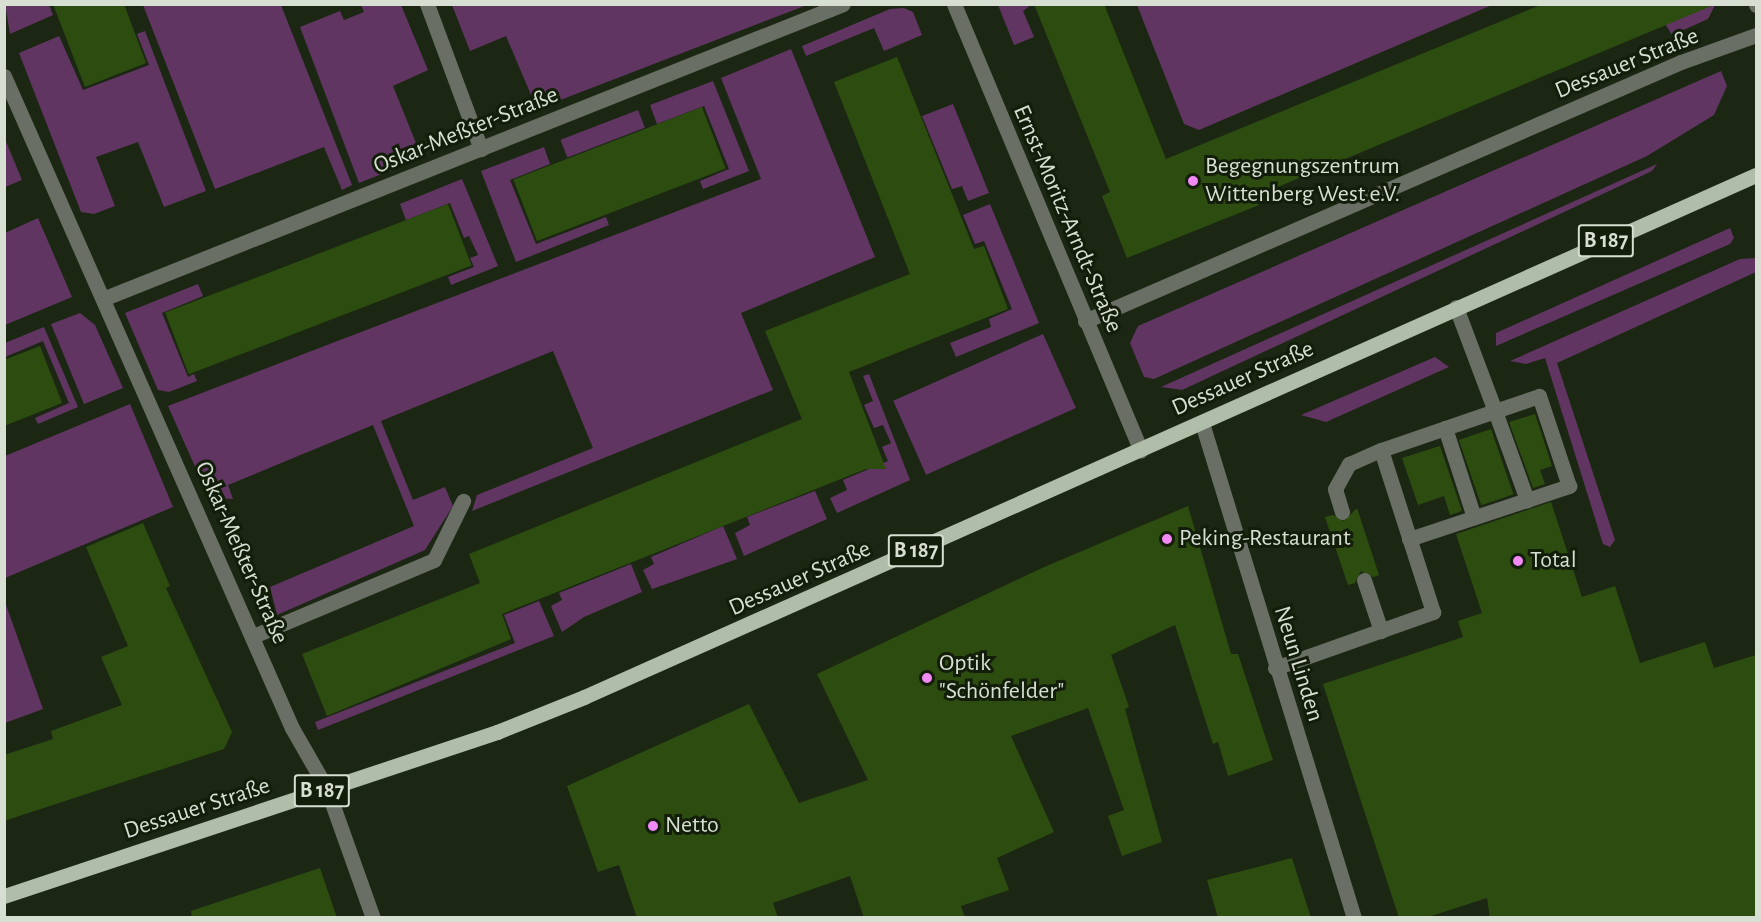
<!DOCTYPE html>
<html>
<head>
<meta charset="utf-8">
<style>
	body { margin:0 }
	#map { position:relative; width:1761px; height:922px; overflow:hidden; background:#1b2713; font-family:"Alegreya Sans",sans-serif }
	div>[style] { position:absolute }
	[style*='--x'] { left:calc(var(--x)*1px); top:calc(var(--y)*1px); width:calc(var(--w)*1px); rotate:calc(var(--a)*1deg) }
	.green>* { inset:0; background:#613562; transform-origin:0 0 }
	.building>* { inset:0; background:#2d4d10; transform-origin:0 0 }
	.minor>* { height:15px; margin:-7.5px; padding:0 7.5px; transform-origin:7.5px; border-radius:7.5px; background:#696f65 }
	.major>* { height:15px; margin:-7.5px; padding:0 7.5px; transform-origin:7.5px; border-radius:7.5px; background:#b0bda8 }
	.dots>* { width:16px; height:16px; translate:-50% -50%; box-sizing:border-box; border:3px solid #121d0a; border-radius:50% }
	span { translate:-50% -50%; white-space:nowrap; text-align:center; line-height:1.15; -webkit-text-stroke:6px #121d0a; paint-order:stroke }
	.shield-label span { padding:2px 4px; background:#121d0a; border:2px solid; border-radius:4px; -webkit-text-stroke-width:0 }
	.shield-label { font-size:22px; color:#d7dfd3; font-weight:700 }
	.street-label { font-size:24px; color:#d7dfd3 }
	.poi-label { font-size:24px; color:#d7dfd3 }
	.left { translate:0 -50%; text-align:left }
	.frame { position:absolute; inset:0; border:6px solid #d7dfd3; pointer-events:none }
</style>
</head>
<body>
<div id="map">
	<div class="green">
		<div style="clip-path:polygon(5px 4px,49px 5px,53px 15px,10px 34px)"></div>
		<div style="clip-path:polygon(143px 5px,281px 5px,352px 185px,342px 190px,324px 147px,215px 189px)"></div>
		<div style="clip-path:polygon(361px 5px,401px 5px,428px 70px,393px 86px,422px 158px,359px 183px,300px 27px,340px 11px,344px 20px,364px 12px)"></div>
		<div style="clip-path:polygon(452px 5px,807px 5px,537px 109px,506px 36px,470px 51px)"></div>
		<div style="clip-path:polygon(998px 5px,1031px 5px,1023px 11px,1034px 37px,1014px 45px)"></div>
		<div style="clip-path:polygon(1137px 5px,1492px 5px,1199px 130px,1184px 124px)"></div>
		<div style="clip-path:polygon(1671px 5px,1715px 5px,1708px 19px,1672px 35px,1666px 25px,1675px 14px)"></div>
		<div style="clip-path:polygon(904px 8px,913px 12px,922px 35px,884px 51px,874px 28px,806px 56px,802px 46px,890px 9px)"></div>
		<div style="clip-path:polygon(145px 31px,206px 191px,164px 207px,138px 142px,96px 157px,115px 206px,94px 214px,81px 212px,19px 53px,59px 36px,83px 90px,149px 65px,137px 34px)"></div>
		<div style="clip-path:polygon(791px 49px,875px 257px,741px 313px,773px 390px,472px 511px,477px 495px,593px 448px,553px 351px,381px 421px,413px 500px,445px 487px,453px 506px,425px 550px,277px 615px,270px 587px,414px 526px,373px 425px,228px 485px,233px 499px,209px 498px,168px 406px,761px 179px,721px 78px)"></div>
		<div style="clip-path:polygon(1721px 71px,1727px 86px,1714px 115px,1647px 156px,1154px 379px,1144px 377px,1130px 343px,1138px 326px)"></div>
		<div style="clip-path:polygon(713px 81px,749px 171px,703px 189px,700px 181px,729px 169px,704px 106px,657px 124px,650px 105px)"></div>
		<div style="clip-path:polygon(953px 104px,989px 193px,968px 201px,962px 186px,952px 189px,922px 116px)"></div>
		<div style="left:638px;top:110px;width:19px;height:83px;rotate:69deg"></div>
		<div style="clip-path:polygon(5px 139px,22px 180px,5px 187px,4px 187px)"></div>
		<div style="clip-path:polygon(544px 147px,550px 164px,510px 180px,536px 244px,606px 217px,609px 225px,516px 262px,481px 171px)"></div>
		<div style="clip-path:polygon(1657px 164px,1652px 171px,1182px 390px,1161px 387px)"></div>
		<div style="clip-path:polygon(462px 179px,498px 266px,451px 285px,448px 277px,474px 267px,470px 258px,478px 255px,469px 236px,464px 238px,450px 203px,406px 220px,400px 204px)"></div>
		<div style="clip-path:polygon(990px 204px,1039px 323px,956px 357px,950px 343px,991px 327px,989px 319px,1012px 309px,984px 241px,975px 244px,963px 215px)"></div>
		<div style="clip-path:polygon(38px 218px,72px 297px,5px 325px,5px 233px)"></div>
		<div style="clip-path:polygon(1730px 228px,1734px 238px,1730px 244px,1496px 346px,1496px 333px)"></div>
		<div style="clip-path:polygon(1756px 258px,1756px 272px,1557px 363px,1615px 540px,1610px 547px,1603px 544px,1545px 358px,1526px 364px,1510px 361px,1740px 259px)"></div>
		<div style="clip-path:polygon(198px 284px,203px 296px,162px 313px,188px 377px,194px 374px,197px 381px,169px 392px,158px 390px,125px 313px)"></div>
		<div style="clip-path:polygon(80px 313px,95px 325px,123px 388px,84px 404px,51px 324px)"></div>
		<div style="clip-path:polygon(44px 327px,78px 407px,38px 424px,35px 418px,69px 403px,43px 341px,5px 357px,5px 343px)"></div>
		<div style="left:1043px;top:334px;width:81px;height:164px;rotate:66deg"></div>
		<div style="clip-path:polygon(1435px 357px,1449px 367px,1326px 422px,1301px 415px)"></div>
		<div style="clip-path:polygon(869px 374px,910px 480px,837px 513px,830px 498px,847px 490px,843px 480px,888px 461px,882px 447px,891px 443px,883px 425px,874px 428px,864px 405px,873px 401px,863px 376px)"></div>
		<div style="clip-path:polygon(130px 404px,173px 507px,5px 578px,5px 456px)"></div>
		<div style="clip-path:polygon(815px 491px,827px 519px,744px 556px,735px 533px,750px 525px,747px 517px)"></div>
		<div style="clip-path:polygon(723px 526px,737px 559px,652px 589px,643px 570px,654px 564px,651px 557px)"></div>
		<div style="clip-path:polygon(631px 564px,642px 592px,584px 617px,562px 632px,551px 606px,562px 600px,559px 593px)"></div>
		<div style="clip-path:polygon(539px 601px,554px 636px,318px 730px,315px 722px,515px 643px,504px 615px)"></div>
		<div style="clip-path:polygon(5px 602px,43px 709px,5px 723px,4px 723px)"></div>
	</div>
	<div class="building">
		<div style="clip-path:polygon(53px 4px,124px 4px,146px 63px,85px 87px)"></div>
		<div style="clip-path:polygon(1034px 4px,1104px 4px,1166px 159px,1543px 4px,1714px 5px,1256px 196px,1259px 205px,1127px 258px,1102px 196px,1110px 192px)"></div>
		<div style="clip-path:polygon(897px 57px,974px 249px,984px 246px,1008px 309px,849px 372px,886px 469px,866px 469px,502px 614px,511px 639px,327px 716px,302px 654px,480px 583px,469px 554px,802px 419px,765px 331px,910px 274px,834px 82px)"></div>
		<div style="left:702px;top:107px;width:66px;height:202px;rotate:69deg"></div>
		<div style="left:448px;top:204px;width:66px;height:303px;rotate:69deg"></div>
		<div style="clip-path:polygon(40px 346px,62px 403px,4px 426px,4px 360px)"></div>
		<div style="clip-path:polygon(1535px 414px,1552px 466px,1540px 470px,1545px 484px,1533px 488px,1509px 422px)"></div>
		<div style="left:1491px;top:429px;width:69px;height:34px;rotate:71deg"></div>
		<div style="clip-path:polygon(1440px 446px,1462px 511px,1450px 515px,1444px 496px,1418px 505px,1402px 458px)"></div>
		<div style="clip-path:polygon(1551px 502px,1582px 597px,1615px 586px,1640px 663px,1705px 642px,1714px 668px,1756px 655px,1756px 918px,1490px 918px,1487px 898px,1425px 918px,1399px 918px,1323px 684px,1463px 637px,1458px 621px,1482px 613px,1456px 534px)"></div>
		<div style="clip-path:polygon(1188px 506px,1231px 654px,1238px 654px,1273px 760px,1228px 776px,1218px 742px,1213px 744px,1175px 625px,1111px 655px,1129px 707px,1125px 709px,1162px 842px,1122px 856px,1108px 816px,1124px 810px,1088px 708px,1011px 736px,1054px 832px,997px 858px,1009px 890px,961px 906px,965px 918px,864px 918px,850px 876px,773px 903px,778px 918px,637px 918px,619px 865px,598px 872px,567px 786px,749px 704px,799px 803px,868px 780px,817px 674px,1042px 568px)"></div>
		<div style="clip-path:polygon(1357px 508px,1379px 575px,1373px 577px,1361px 571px,1355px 583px,1348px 585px,1325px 517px,1333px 515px,1344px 521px)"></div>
		<div style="clip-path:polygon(143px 523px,170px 586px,166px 588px,232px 732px,224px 749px,4px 821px,4px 755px,53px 739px,51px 731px,122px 705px,101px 657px,128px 646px,86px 547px)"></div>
		<div style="clip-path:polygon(1292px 858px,1311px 918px,1218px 918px,1207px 880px)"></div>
		<div style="clip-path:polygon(320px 868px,337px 918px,192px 918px,191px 911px)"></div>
	</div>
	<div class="minor">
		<div style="--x:427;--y:4;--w:155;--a:69.6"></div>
		<div style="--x:954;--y:4;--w:484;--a:67.3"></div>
		<div style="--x:1756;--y:4;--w:1;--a:90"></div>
		<div style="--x:4;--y:76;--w:713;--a:66.17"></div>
		<div style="--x:292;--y:728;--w:70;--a:60.2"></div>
		<div style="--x:327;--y:789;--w:137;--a:70.4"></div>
		<div style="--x:105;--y:298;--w:794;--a:-21.72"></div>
		<div style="--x:1085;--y:321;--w:650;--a:-23.49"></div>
		<div style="--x:1681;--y:62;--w:80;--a:-19.8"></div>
		<div style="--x:1202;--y:423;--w:518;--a:72.93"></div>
		<div style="--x:1445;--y:428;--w:94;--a:72"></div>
		<div style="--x:1342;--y:512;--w:24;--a:-107"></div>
		<div style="--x:1335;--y:489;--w:29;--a:-61"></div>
		<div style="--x:1349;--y:464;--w:35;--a:-24"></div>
		<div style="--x:1409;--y:539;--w:169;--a:-18.3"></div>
		<div style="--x:1569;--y:486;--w:95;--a:-108.4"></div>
		<div style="--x:1539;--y:396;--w:46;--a:161.2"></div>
		<div style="--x:1495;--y:411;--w:95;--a:70.2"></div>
		<div style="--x:1364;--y:580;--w:54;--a:71.6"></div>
		<div style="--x:253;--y:636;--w:196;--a:-22.8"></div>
		<div style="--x:434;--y:560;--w:66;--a:-63.8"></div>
		<div style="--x:1275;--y:668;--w:168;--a:-19.5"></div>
		<div style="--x:1433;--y:612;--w:170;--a:-107.8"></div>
		<div style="--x:1381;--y:450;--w:120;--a:-18.9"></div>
		<div style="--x:1495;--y:411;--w:111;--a:-110.6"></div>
	</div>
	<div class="major">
		<div style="--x:4;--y:896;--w:520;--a:-18.4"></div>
		<div style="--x:497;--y:732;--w:94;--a:-21.9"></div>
		<div style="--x:584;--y:697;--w:1283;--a:-24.01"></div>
	</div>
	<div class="dots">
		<div style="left:1193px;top:181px;background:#f18af4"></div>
		<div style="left:1167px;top:539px;background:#f18af4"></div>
		<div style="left:1518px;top:561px;background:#f18af4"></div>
		<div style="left:927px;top:678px;background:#f18af4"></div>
		<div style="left:653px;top:826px;background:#f18af4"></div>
	</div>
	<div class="shield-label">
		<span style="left:1606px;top:241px">B 187</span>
		<span style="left:916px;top:551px">B 187</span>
		<span style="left:322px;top:791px">B 187</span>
	</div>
	<div class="street-label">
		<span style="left:1627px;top:64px;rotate:-22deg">Dessauer Straße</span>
		<span style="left:466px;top:131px;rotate:-22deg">Oskar-Meßter-Straße</span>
		<span style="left:1067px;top:219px;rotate:67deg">Ernst-Moritz-Arndt-Straße</span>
		<span style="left:1243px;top:379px;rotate:-24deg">Dessauer Straße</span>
		<span style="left:241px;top:553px;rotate:66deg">Oskar-Meßter-Straße</span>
		<span style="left:800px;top:579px;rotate:-24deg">Dessauer Straße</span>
		<span style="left:1298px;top:664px;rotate:73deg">Neun Linden</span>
		<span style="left:197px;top:809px;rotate:-18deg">Dessauer Straße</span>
	</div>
	<div class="poi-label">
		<span class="left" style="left:1205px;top:181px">Begegnungszentrum<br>Wittenberg West e.V.</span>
		<span class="left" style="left:1179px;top:539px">Peking-Restaurant</span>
		<span class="left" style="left:1530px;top:561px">Total</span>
		<span class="left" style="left:939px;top:678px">Optik<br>"Schönfelder"</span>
		<span class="left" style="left:665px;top:826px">Netto</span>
	</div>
	<div class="frame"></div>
</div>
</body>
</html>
